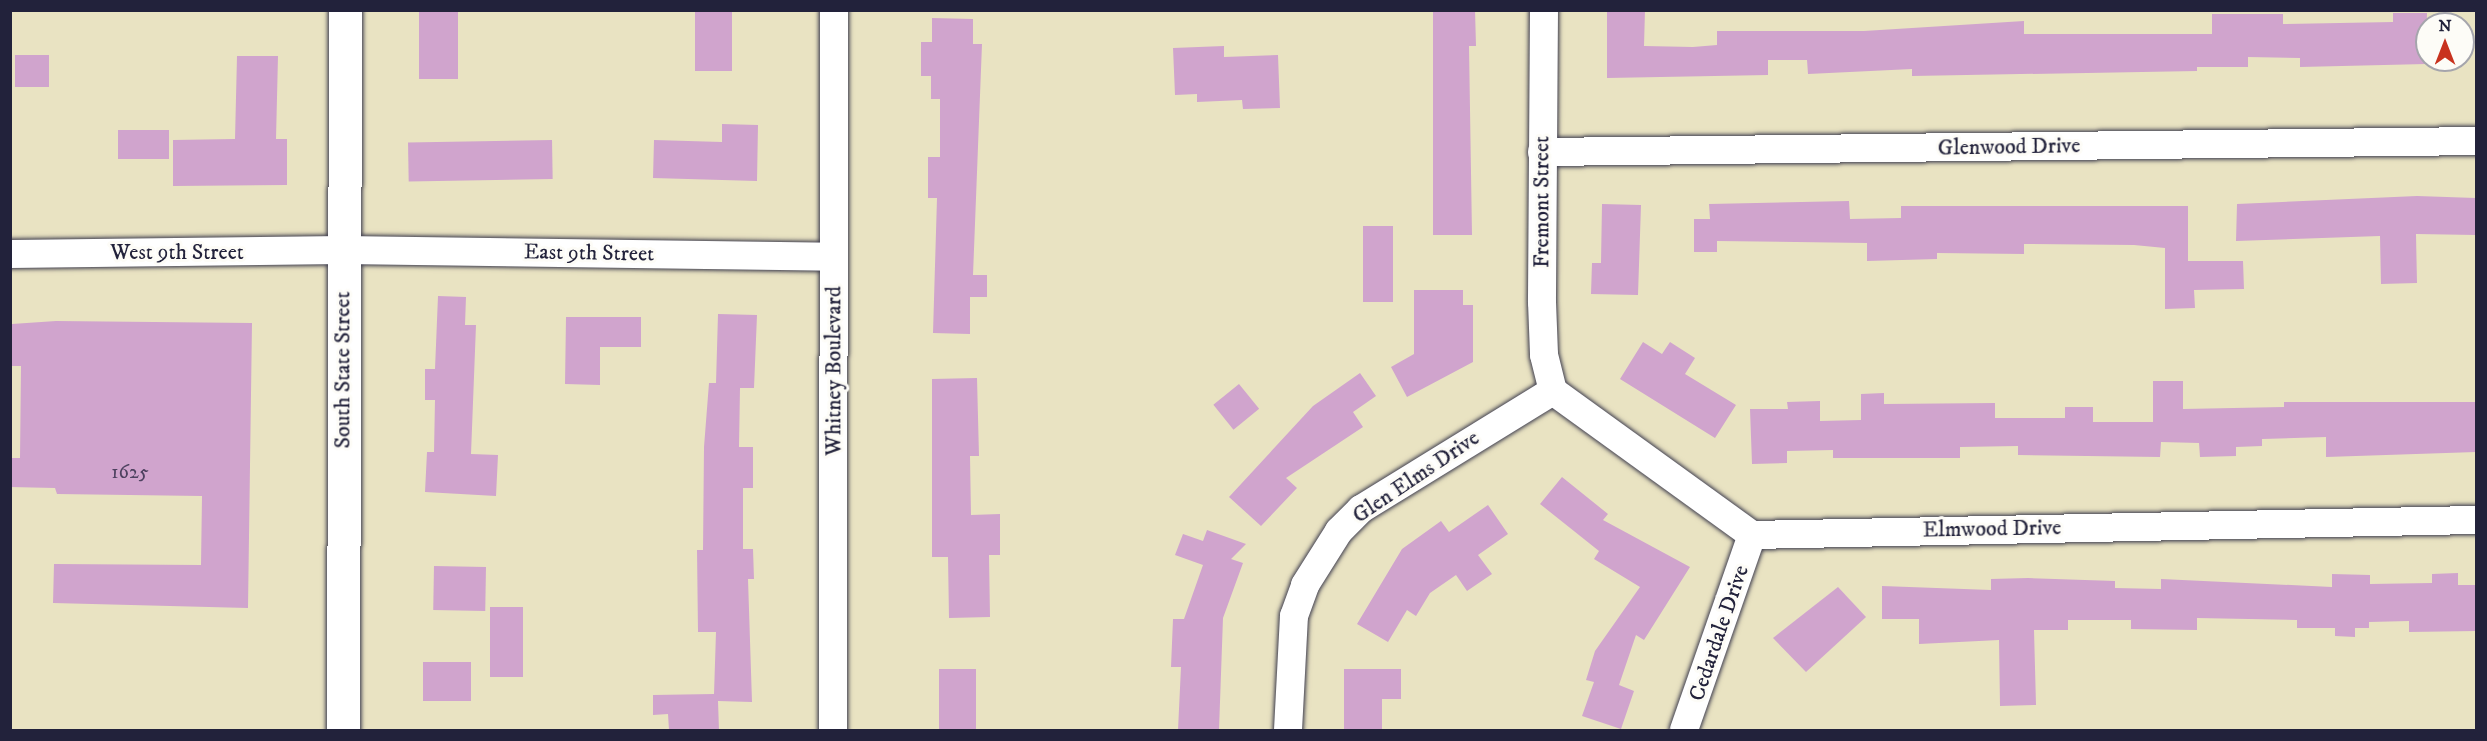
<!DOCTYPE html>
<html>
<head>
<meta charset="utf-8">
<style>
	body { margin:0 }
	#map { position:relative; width:2487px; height:741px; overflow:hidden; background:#e9e3c2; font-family:"IM FELL DW Pica",serif }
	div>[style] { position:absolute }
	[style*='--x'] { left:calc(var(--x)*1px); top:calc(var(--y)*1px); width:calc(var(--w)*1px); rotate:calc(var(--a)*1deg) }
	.building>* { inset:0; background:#d0a4cd; transform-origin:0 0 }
	.roads { filter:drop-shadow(0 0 2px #403f4f) drop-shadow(0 0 2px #403f4f) }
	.minor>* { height:28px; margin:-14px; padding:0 14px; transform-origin:14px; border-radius:14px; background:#fff }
	.secondary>* { height:33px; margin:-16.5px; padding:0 16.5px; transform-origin:16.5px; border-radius:16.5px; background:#fff }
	span { translate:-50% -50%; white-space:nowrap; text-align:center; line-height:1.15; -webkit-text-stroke:6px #fdfcf7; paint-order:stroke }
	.number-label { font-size:20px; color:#4e4260 }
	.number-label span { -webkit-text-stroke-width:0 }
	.street-label { font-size:22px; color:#22223b }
	.frame { position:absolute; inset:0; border:12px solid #22223b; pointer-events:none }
	.north { position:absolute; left:2415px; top:12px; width:60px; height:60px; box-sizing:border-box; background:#fdfcf7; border:2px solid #a5a5ac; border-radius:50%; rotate:0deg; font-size:16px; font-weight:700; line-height:24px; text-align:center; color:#22223b }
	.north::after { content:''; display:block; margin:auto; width:21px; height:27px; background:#c8321e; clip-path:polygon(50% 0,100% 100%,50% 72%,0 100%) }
</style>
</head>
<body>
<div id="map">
	<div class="building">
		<div style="left:419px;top:10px;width:39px;height:69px"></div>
		<div style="left:695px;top:10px;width:37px;height:61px"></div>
		<div style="clip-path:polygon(1433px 10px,1475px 10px,1476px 46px,1469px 46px,1472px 235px,1433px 235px)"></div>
		<div style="clip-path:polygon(1607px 10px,1645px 10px,1644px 46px,1693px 47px,1717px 45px,1717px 31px,1864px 31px,2024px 21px,2024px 34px,2212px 34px,2212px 14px,2283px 14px,2283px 24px,2393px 22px,2393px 13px,2427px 13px,2426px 64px,2300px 67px,2300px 58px,2248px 57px,2248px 67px,2197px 67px,2197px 71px,1912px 76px,1912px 69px,1808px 74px,1807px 60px,1768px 60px,1768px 75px,1607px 78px)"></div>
		<div style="clip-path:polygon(932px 18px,973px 19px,973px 44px,982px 44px,973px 275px,987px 275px,987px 297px,970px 297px,970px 334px,933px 333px,937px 198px,928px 198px,928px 157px,940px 157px,940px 99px,931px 99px,931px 76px,921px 76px,921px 42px,932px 42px)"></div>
		<div style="clip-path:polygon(1224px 46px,1224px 57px,1278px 55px,1280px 108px,1243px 109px,1242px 100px,1197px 102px,1197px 94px,1175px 95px,1173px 48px)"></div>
		<div style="left:15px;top:55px;width:34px;height:32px"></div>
		<div style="clip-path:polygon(237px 56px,278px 56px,276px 139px,287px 139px,287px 185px,173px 186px,173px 140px,235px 139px)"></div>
		<div style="clip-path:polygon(722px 124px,758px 125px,757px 181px,653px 178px,654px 140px,722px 142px)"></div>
		<div style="left:169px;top:130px;width:29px;height:51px;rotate:90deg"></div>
		<div style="left:552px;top:140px;width:39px;height:144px;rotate:89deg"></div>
		<div style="clip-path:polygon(2417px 196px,2476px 198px,2476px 235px,2416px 234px,2417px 283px,2381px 284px,2380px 236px,2236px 241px,2237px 204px)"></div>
		<div style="clip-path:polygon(1849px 201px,1850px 219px,1901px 218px,1901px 206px,2188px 206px,2188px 261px,2243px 261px,2244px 289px,2194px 290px,2195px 308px,2165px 309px,2165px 248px,2134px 245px,2024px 244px,2024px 254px,1937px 253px,1937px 259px,1867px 261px,1867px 243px,1717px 241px,1717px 252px,1694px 252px,1694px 219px,1710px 219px,1709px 204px)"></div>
		<div style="clip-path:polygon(1602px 204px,1641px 205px,1638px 295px,1591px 294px,1592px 263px,1601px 263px)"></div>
		<div style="left:1363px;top:226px;width:30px;height:76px"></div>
		<div style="clip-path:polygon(1414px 290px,1463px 290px,1463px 305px,1473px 305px,1473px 362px,1407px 397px,1391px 367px,1414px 354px)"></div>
		<div style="clip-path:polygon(438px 296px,466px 297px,465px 325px,476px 325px,471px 454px,498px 455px,496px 496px,425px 492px,427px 452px,434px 452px,435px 400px,425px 400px,425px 369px,435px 369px)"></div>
		<div style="clip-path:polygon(718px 314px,757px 315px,754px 388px,740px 388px,739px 447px,753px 447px,753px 488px,743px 488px,743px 549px,753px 549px,754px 579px,748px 579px,752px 702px,718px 701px,719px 730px,669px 730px,668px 714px,653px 715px,653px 695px,714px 694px,716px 632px,698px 632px,697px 550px,703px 550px,704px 447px,709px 383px,716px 383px)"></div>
		<div style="clip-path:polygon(566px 317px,641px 317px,641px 347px,600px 347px,600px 385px,565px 384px)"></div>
		<div style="clip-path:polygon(56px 321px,252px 323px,248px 608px,53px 603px,54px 564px,201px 565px,202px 496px,57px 494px,55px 488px,10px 487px,10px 458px,20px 458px,21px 366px,12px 366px,12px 324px)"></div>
		<div style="clip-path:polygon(1643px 342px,1662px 354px,1670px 342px,1695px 358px,1685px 374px,1736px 405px,1715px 438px,1620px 379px)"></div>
		<div style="clip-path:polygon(1360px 373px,1376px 396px,1353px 412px,1363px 427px,1286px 478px,1297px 488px,1261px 526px,1229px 497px,1313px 406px)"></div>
		<div style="clip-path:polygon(977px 378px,979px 456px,970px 456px,971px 515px,1000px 514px,1000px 555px,989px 555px,990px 617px,949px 618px,948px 557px,932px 557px,932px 379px)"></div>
		<div style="clip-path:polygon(2153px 381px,2183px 381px,2183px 409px,2284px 407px,2284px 402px,2476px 402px,2476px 452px,2326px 457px,2326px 437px,2262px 439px,2262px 446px,2236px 447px,2236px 456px,2200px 457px,2199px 443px,2161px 442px,2160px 457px,2018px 455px,2018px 446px,1960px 447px,1960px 458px,1833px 458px,1833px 450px,1787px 451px,1787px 463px,1752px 464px,1750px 409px,1788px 409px,1787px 402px,1820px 401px,1820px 421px,1861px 420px,1861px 394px,1884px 393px,1884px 404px,1995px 403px,1995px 418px,2065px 418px,2065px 407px,2093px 407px,2093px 422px,2153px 422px)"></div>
		<div style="left:1239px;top:384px;width:32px;height:33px;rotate:51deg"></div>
		<div style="clip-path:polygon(1562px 477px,1608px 514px,1603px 520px,1690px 567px,1644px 640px,1636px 635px,1619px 685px,1634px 691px,1621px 729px,1582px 716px,1594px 682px,1586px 680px,1595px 651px,1640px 587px,1594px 559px,1599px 551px,1540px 504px)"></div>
		<div style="clip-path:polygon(1488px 505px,1508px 534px,1478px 555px,1492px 574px,1467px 591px,1456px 575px,1430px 593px,1416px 616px,1407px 610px,1388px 642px,1357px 624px,1402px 549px,1441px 521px,1449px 532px)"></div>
		<div style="clip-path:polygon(1207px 530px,1246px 544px,1231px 559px,1243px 563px,1223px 618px,1219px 730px,1178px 730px,1181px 667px,1171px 667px,1173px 619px,1184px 619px,1203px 565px,1175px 555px,1183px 534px,1203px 541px)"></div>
		<div style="left:434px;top:566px;width:52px;height:44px;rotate:1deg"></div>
		<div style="clip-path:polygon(2458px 573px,2458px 585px,2476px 585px,2476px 631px,2409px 632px,2409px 621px,2369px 622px,2369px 628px,2355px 628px,2355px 637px,2335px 636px,2335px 628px,2297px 628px,2297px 620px,2197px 618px,2197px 630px,2131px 629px,2131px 620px,2068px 620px,2068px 630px,2034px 630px,2036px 705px,2000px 706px,1999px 640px,1919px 644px,1919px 619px,1882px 619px,1882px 586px,1991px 590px,1991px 579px,2028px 578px,2115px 581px,2115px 588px,2161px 589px,2161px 579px,2332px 587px,2332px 574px,2370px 575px,2370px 584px,2432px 583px,2432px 574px)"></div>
		<div style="clip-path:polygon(1838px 587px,1866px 617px,1806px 672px,1773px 638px)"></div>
		<div style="left:490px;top:607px;width:33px;height:70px"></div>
		<div style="left:471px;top:662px;width:39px;height:48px;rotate:90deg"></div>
		<div style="left:939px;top:669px;width:37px;height:61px"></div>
		<div style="clip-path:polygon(1344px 669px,1401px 669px,1401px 699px,1382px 699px,1382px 730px,1344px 730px)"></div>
	</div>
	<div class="roads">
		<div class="minor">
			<div style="--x:1544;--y:10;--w:292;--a:90.4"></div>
			<div style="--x:1542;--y:302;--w:53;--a:87.8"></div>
			<div style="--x:1544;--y:355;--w:37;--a:76"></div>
			<div style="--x:1542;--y:152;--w:934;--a:-0.67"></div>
			<div style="--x:10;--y:254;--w:333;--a:-0.7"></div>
			<div style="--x:343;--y:250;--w:491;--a:0.8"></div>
			<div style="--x:1553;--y:391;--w:246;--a:35.9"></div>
			<div style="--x:1752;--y:535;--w:724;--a:-1.19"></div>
			<div style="--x:833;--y:730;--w:720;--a:-89.92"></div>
			<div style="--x:1288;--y:730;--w:114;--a:-87"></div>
			<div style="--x:1294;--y:616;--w:33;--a:-70"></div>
			<div style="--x:1305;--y:585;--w:64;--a:-57.8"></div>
			<div style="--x:1339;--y:531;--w:31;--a:-45"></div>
			<div style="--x:1361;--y:509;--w:225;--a:-31.6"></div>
			<div style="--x:1684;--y:730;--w:207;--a:-70.8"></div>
		</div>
		<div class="secondary">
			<div style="--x:343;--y:730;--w:720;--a:-89.84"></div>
		</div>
	</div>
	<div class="number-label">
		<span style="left:130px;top:472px">1625</span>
	</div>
	<div class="street-label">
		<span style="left:2009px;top:147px;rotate:-1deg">Glenwood Drive</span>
		<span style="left:1542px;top:202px;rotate:-90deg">Fremont Street</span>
		<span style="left:177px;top:253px">West 9th Street</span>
		<span style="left:589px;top:253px;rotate:1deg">East 9th Street</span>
		<span style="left:343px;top:370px;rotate:-90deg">South State Street</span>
		<span style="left:834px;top:371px;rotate:-90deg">Whitney Boulevard</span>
		<span style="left:1416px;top:477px;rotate:-34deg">Glen Elms Drive</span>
		<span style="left:1992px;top:529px;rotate:-1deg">Elmwood Drive</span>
		<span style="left:1719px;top:633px;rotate:-71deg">Cedardale Drive</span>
	</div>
	<div class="frame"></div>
	<div class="north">N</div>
</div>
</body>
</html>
